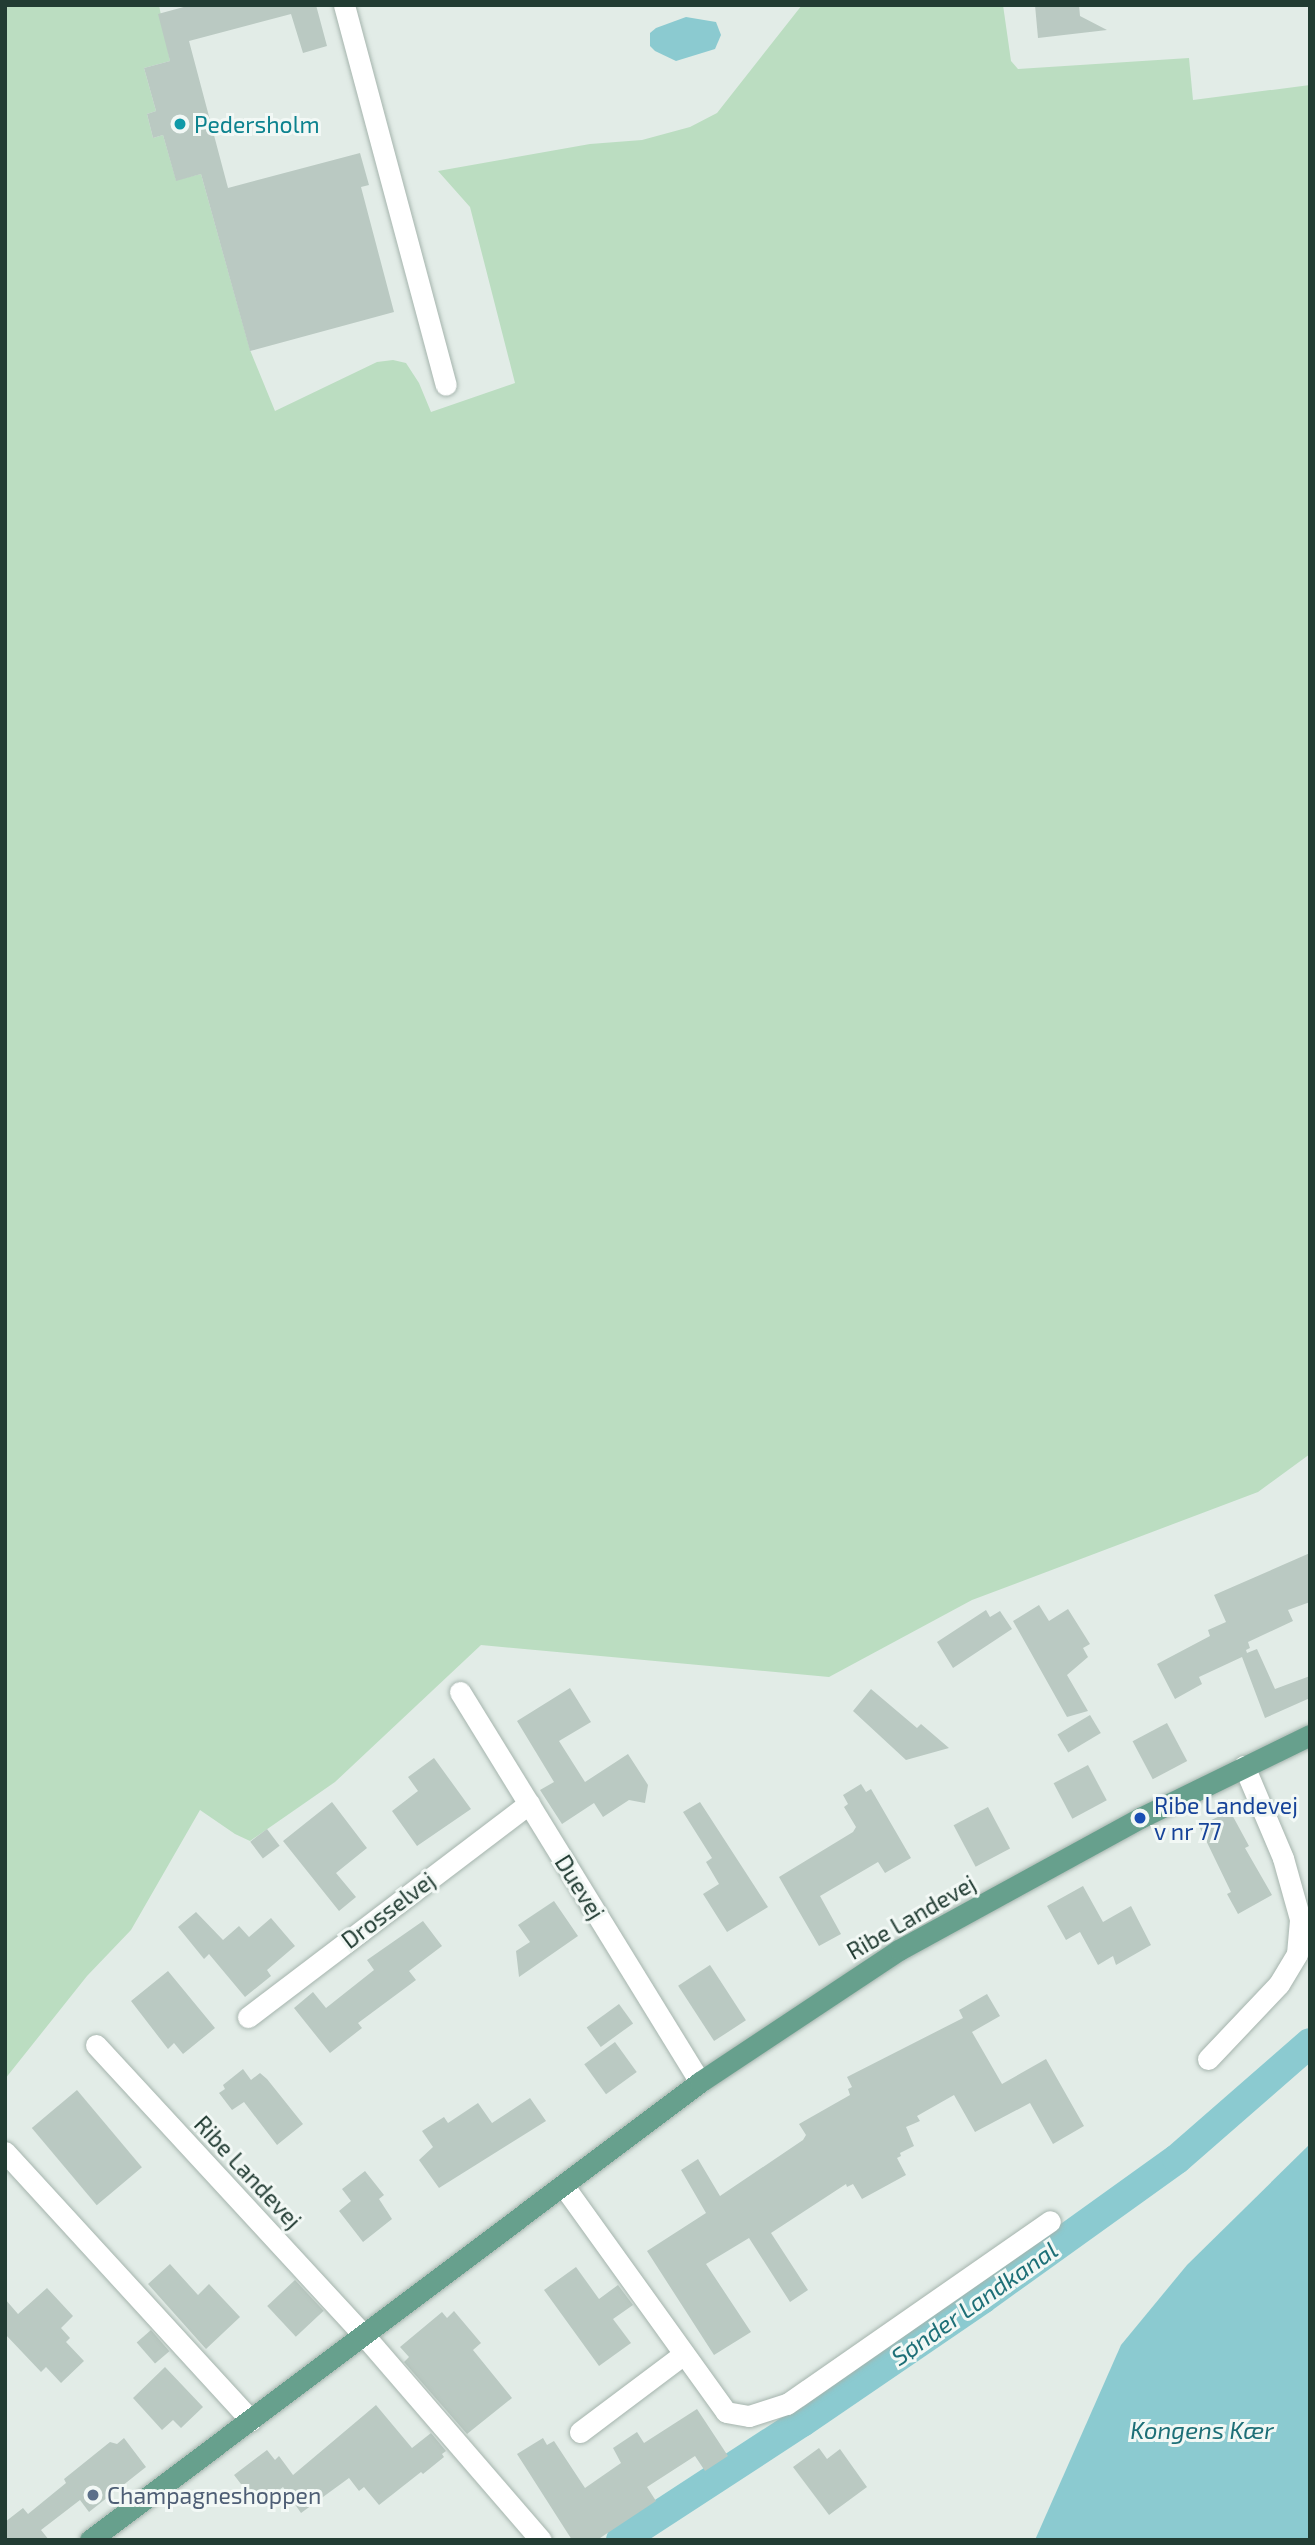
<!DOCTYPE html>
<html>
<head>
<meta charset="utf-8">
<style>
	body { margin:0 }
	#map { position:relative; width:1315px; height:2545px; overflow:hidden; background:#e2ece7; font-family:"Exo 2",sans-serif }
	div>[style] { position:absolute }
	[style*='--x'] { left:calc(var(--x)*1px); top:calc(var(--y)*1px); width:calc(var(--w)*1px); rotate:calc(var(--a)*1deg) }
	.green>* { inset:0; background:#bbddc1 }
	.water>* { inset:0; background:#8bcad0 }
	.canal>* { height:30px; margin:-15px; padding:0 15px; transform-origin:15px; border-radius:15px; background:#8bcad0 }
	.building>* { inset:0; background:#bac9c2; transform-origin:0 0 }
	.roads { filter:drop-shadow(0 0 2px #a5b4ad) drop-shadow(0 0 2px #a5b4ad) }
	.minor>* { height:21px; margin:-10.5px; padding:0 10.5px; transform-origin:10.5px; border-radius:10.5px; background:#fff }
	.major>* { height:21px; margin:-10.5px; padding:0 10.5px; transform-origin:10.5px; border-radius:10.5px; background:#67a08d }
	.dots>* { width:19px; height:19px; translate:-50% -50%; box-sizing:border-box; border:4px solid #f2f8f5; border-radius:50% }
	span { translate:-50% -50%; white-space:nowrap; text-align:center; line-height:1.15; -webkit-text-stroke:6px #f2f8f5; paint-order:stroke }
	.culture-label { font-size:23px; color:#0d838f }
	.left { translate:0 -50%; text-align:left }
	.transit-label { font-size:23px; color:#164399 }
	.street-label { font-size:23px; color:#223c33 }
	.service-label { font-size:23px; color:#4e5e75 }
	.water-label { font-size:24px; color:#1d6f77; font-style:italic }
	.frame { position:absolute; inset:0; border:7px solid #223c33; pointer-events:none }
</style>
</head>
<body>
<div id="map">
	<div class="green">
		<div style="clip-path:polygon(5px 5px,159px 5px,170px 61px,144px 68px,156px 111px,147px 114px,153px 138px,163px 135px,176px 180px,201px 174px,250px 350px,275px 411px,377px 362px,393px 360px,406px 363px,419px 383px,431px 412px,515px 383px,470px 207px,438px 171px,590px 144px,642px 140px,690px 127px,717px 113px,802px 5px,1003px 5px,1011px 61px,1018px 69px,1189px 58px,1193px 100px,1310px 85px,1310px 1454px,1258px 1492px,972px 1600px,829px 1677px,481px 1645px,335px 1782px,250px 1841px,235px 1834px,200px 1810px,131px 1930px,87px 1976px,5px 2079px)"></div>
	</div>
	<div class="water">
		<div style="clip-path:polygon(686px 17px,716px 22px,721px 35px,715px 49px,676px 61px,655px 51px,650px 46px,650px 33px,656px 28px)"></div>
		<div style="clip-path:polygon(1310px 2144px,1310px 2540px,1035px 2540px,1121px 2345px,1187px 2265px)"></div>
	</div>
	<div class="canal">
		<div style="--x:621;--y:2540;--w:216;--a:-33.1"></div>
		<div style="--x:802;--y:2422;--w:218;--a:-34.3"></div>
		<div style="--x:982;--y:2299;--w:240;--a:-35.7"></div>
		<div style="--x:1177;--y:2159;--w:176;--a:-41.1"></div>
	</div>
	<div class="building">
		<div style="clip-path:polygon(191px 5px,316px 5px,327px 46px,303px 53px,291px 14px,189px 41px,228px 188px,360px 153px,369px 185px,361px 187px,394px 312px,250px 351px,201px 174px,176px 181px,163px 135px,153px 138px,147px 114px,156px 111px,144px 68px,170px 61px,158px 14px)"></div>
		<div style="clip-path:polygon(1035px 5px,1079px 5px,1080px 16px,1107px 30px,1038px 38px)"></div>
		<div style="clip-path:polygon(1310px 1553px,1310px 1602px,1288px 1610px,1293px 1621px,1248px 1642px,1250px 1648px,1246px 1650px,1247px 1653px,1257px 1649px,1275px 1689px,1310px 1676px,1310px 1698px,1265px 1718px,1242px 1657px,1199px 1677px,1202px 1684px,1175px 1699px,1157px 1664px,1210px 1636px,1208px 1630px,1226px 1622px,1214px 1595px)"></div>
		<div style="clip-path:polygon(1039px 1605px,1049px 1621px,1068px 1609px,1090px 1644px,1083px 1648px,1088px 1657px,1067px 1675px,1088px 1711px,1067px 1717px,1013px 1621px)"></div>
		<div style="clip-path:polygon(986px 1610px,990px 1617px,1000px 1611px,1012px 1629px,953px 1668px,937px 1642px)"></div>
		<div style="clip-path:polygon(570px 1688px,591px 1722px,559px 1741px,585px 1782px,628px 1754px,648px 1785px,645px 1803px,629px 1800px,603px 1817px,594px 1803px,562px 1824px,540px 1790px,554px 1782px,517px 1721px)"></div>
		<div style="clip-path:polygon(871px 1689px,917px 1728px,921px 1724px,949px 1748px,906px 1760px,853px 1711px)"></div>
		<div style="left:1090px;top:1715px;width:21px;height:38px;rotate:59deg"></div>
		<div style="left:1167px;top:1723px;width:43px;height:39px;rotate:62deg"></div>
		<div style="clip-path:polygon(434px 1758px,471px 1809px,417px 1846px,392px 1811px,418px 1791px,408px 1777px)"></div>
		<div style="left:1088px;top:1765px;width:40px;height:39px;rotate:62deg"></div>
		<div style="clip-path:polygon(861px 1784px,866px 1792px,871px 1789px,911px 1858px,885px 1873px,878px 1862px,820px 1896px,841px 1934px,819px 1946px,779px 1877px,853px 1832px,856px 1827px,844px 1807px,848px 1804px,843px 1795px)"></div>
		<div style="clip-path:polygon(332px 1802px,367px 1848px,336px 1873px,356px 1897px,339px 1911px,283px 1841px)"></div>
		<div style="clip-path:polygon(700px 1802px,768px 1907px,727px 1932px,703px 1894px,719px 1884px,706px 1862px,712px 1858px,683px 1812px)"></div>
		<div style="left:988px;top:1807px;width:47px;height:39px;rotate:62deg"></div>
		<div style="clip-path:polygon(1230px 1811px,1249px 1846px,1245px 1848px,1272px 1895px,1238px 1914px,1227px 1894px,1231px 1892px,1199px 1826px)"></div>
		<div style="left:267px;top:1829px;width:21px;height:21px;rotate:53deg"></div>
		<div style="clip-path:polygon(1083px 1886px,1103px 1922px,1131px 1906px,1151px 1945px,1116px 1965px,1113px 1956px,1098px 1965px,1080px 1932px,1066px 1940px,1047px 1906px)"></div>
		<div style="clip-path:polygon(554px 1901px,578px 1936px,519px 1977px,516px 1951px,530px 1942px,518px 1925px)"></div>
		<div style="clip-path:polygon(196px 1912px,223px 1940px,239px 1926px,249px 1937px,271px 1918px,295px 1946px,267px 1970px,271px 1976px,245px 1997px,209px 1954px,204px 1959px,178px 1927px)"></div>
		<div style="clip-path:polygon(423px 1921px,442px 1946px,409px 1971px,416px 1980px,358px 2023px,362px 2028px,330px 2053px,294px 2008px,313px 1992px,326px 2008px,374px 1970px,367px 1960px)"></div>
		<div style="left:710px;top:1965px;width:66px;height:38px;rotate:57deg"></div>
		<div style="clip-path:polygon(168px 1971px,215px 2028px,183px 2054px,174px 2043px,168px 2049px,131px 2001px)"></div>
		<div style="clip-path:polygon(987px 1994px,1000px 2016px,972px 2032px,1002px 2084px,1046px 2059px,1084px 2126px,1053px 2144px,1030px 2103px,975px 2132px,954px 2095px,917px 2116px,920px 2121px,906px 2127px,914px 2146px,900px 2153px,901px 2156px,897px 2158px,906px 2175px,862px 2199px,853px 2184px,847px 2187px,846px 2184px,771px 2233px,808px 2290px,790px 2302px,749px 2238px,706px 2264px,751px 2332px,714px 2355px,647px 2251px,706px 2213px,681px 2170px,698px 2159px,720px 2196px,803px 2140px,806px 2135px,799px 2124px,850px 2095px,848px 2089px,852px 2087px,847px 2077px,963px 2018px,959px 2010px)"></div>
		<div style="left:619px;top:2004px;width:24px;height:40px;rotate:54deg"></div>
		<div style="left:615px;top:2042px;width:37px;height:38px;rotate:54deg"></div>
		<div style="clip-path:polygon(243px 2069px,251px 2080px,260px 2073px,267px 2079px,303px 2124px,277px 2145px,244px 2102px,232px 2110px,219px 2093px,225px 2089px,223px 2085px)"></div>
		<div style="left:77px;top:2090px;width:101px;height:59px;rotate:50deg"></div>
		<div style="clip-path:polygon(530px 2098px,546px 2121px,439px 2188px,419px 2160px,433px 2147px,422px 2131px,444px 2117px,448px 2123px,478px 2103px,492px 2123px)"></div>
		<div style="clip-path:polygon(365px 2171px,384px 2195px,379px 2199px,392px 2219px,363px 2242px,339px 2211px,351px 2201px,342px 2189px)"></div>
		<div style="clip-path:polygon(170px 2264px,198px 2295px,209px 2284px,240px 2317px,206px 2349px,148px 2284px)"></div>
		<div style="clip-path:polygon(576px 2267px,599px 2299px,618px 2285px,633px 2305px,613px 2319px,631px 2343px,599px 2366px,544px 2290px)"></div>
		<div style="left:295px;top:2280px;width:42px;height:38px;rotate:47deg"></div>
		<div style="clip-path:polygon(47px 2288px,73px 2316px,61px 2328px,70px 2338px,66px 2342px,84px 2361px,61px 2383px,46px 2367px,41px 2372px,5px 2334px,5px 2299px,18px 2314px)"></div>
		<div style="clip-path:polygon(454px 2311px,481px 2343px,473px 2350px,512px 2398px,467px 2434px,404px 2362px,409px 2357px,400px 2347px,442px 2312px,447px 2318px)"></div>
		<div style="left:151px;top:2330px;width:28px;height:19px;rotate:49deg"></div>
		<div style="clip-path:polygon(165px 2367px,203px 2407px,181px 2428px,173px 2420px,162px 2430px,133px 2398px)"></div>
		<div style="clip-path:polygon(376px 2405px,412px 2448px,431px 2433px,446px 2451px,442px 2454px,444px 2457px,423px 2474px,421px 2472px,379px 2505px,364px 2487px,359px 2491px,349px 2478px,301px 2513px,283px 2487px,258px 2506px,234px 2475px,267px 2450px,275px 2460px,279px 2456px,293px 2475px)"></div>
		<div style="clip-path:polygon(697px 2409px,728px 2456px,705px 2471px,695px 2456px,647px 2487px,656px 2501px,597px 2540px,572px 2540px,517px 2454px,543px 2438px,547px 2445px,554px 2441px,585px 2488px,621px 2463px,613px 2448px,637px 2432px,644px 2443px)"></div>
		<div style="clip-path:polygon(124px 2438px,146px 2467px,89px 2512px,80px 2500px,41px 2530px,49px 2540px,5px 2540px,5px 2522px,23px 2508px,28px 2514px,66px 2483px,64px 2479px,110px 2442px,117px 2444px)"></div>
		<div style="clip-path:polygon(819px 2448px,827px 2459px,840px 2449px,867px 2487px,829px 2515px,793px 2467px)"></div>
	</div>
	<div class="roads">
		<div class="minor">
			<div style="--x:344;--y:5;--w:393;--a:75"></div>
			<div style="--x:460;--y:1692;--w:458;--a:58.4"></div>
			<div style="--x:248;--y:2017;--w:353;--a:-37.2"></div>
			<div style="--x:96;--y:2045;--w:393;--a:47.3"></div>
			<div style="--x:363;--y:2334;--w:272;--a:49.2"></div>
			<div style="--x:1208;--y:2059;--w:103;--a:-46.6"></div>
			<div style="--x:1279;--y:1984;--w:35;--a:-59"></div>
			<div style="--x:1297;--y:1954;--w:35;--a:-85"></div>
			<div style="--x:1300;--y:1919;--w:63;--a:-105.6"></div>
			<div style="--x:1283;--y:1858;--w:100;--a:-113"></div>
			<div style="--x:5;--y:2152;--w:364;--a:47.5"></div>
			<div style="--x:563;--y:2185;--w:279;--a:54.3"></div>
			<div style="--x:726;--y:2412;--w:23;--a:10"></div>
			<div style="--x:749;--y:2416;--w:40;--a:-18"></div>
			<div style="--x:787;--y:2404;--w:320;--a:-34.8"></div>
			<div style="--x:580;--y:2432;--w:130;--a:-36.9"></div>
		</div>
		<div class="major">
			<div style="--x:90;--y:2540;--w:763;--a:-36.9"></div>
			<div style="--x:700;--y:2082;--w:239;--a:-33.6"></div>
			<div style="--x:899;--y:1950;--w:275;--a:-28.7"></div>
			<div style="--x:1140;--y:1818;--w:189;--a:-26"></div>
		</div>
	</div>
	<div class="dots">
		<div style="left:180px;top:124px;background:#0f9aa8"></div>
		<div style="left:1140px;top:1818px;background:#1a4fb4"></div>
		<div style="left:93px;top:2495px;background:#5c6f8a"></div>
	</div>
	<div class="culture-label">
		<span class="left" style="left:194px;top:124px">Pedersholm</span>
	</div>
	<div class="transit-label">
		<span class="left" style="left:1154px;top:1818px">Ribe Landevej<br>v nr 77</span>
	</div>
	<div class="street-label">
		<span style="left:580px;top:1887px;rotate:58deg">Duevej</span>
		<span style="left:388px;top:1910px;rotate:-37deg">Drosselvej</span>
		<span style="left:911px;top:1917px;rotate:-30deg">Ribe Landevej</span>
		<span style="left:248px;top:2172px;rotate:47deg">Ribe Landevej</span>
	</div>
	<div class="service-label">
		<span class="left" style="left:107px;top:2495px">Champagneshoppen</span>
	</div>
	<div class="water-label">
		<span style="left:974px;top:2303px;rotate:-35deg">Sønder Landkanal</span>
		<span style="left:1202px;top:2430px">Kongens Kær</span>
	</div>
	<div class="frame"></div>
</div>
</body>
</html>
